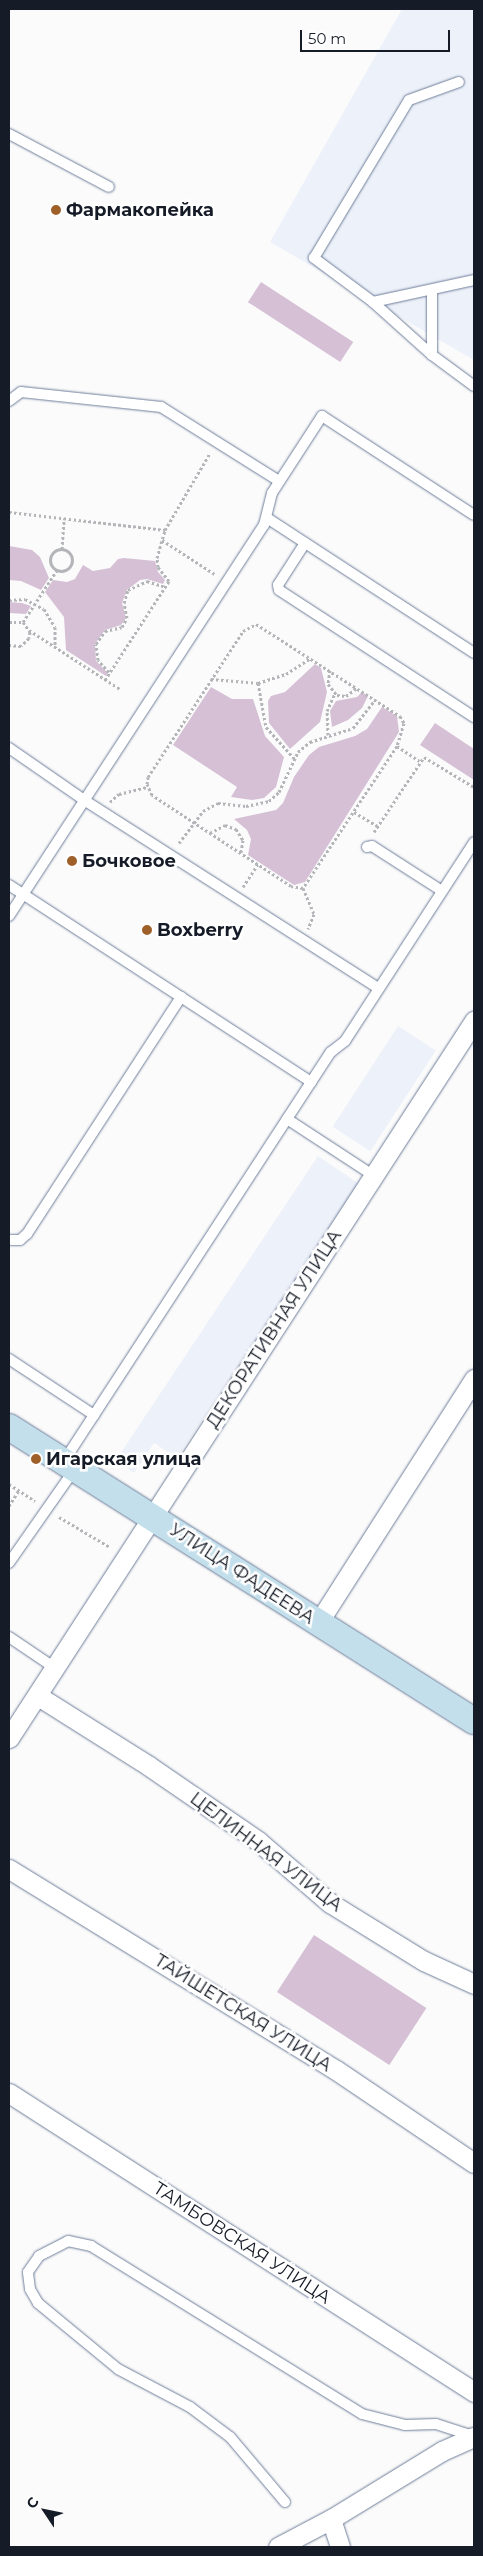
<!DOCTYPE html>
<html>
<head>
<meta charset="utf-8">
<style>
	body { margin:0 }
	#map { position:relative; width:483px; height:2556px; overflow:hidden; background:#fbfbfb; font-family:Montserrat,sans-serif }
	div>[style] { position:absolute }
	[style*='--x'] { left:calc(var(--x)*1px); top:calc(var(--y)*1px); width:calc(var(--w)*1px); rotate:calc(var(--a)*1deg) }
	.built>* { inset:0; background:#edf1f9; transform-origin:0 0 }
	.green>* { inset:0; background:#d5c0d6; transform-origin:0 0 }
	.path>* { height:3px; margin-top:-1.5px; transform-origin:0; background:repeating-linear-gradient(90deg,#b4b5b9 0 2.5px,transparent 0 5px) }
	.path>.ring { margin:-1.5px; padding:0; box-sizing:content-box; background:none; border:3px solid #b4b5b9; border-radius:50% }
	.roads { filter:drop-shadow(0 0 1px #6d7d9a) drop-shadow(0 0 1px #6d7d9a) }
	.lane>* { height:10px; margin:-5px; padding:0 5px; transform-origin:5px; border-radius:5px; background:#fff }
	.street>* { height:19px; margin:-9.5px; padding:0 9.5px; transform-origin:9.5px; border-radius:9.5px; background:#fff }
	.secondary>* { height:26px; margin:-13px; padding:0 13px; transform-origin:13px; border-radius:13px; background:#c2dfeb }
	.dots>* { width:14px; height:14px; translate:-50% -50%; box-sizing:border-box; border:2px solid #fff; border-radius:50% }
	span { translate:-50% -50%; white-space:nowrap; text-align:center; line-height:1.15; -webkit-text-stroke:5px #fff; paint-order:stroke }
	.poi-label { font-size:18px; color:#161c27; font-weight:700 }
	.left { translate:0 -50%; text-align:left }
	.street-label { font-size:18px; color:#161c27 }
	.frame { position:absolute; inset:0; border:10px solid #161c27; pointer-events:none }
	.north { position:absolute; left:20px; top:2486px; width:50px; height:50px; -webkit-text-stroke:4px #fff; paint-order:stroke; rotate:304deg; font-size:14px; font-weight:700; line-height:20px; text-align:center; color:#161c27 }
	.north::after { content:''; display:block; margin:auto; width:18px; height:22px; background:#161c27; clip-path:polygon(50% 0,100% 100%,50% 72%,0 100%) }
	.scale { position:absolute; left:300px; top:30px; width:150px; height:22px; box-sizing:border-box; border:2px solid #161c27; border-top:0; padding-left:6px; font-size:15px; line-height:18px; white-space:nowrap; color:#161c27; -webkit-text-stroke:4px #fff; paint-order:stroke }
</style>
</head>
<body>
<div id="map">
	<div class="built">
		<div style="clip-path:polygon(402px 9px,474px 9px,474px 360px,270px 242px)"></div>
		<div style="left:398px;top:1026px;width:45px;height:120px;rotate:33deg"></div>
		<div style="clip-path:polygon(318px 1156px,359px 1184px,177px 1458px,154px 1443px,134px 1473px,116px 1460px)"></div>
	</div>
	<div class="green">
		<div style="left:261px;top:282px;width:110px;height:24px;rotate:33deg"></div>
		<div style="clip-path:polygon(9px 546px,32px 550px,40px 557px,49px 578px,41px 590px,21px 581px,9px 580px)"></div>
		<div style="clip-path:polygon(124px 558px,155px 561px,158px 572px,165px 580px,163px 584px,147px 579px,140px 580px,127px 590px,122px 603px,126px 618px,121px 625px,105px 630px,95px 644px,96px 661px,108px 673px,106px 676px,66px 650px,64px 617px,45px 592px,53px 580px,67px 582px,75px 579px,83px 565px,93px 571px,110px 568px,118px 559px)"></div>
		<div style="clip-path:polygon(9px 602px,22px 603px,31px 606px,26px 614px,9px 613px)"></div>
		<div style="clip-path:polygon(315px 664px,321px 668px,327px 692px,320px 722px,290px 749px,269px 723px,268px 701px,271px 696px,285px 692px)"></div>
		<div style="clip-path:polygon(211px 687px,232px 699px,253px 699px,265px 736px,284px 757px,276px 787px,264px 798px,252px 800px,231px 797px,237px 787px,173px 745px)"></div>
		<div style="clip-path:polygon(362px 692px,368px 696px,362px 708px,348px 720px,332px 727px,330px 711px,336px 701px,357px 697px)"></div>
		<div style="clip-path:polygon(382px 707px,397px 716px,399px 732px,305px 882px,294px 885px,248px 855px,251px 839px,247px 830px,234px 819px,276px 810px,283px 803px,294px 777px,309px 755px,319px 747px,355px 736px,367px 729px)"></div>
		<div style="clip-path:polygon(435px 723px,474px 749px,474px 780px,420px 745px)"></div>
		<div style="left:314px;top:1935px;width:134px;height:68px;rotate:33deg"></div>
	</div>
	<div class="path">
		<div style="--x:9;--y:512;--w:157;--a:6.6"></div>
		<div style="--x:162;--y:540;--w:64;--a:32.9"></div>
		<div style="--x:62;--y:549;--w:31;--a:-86"></div>
		<div class="ring" style="left:50px;top:549px;width:19px;height:19px"></div>
		<div style="--x:9;--y:600;--w:16;--a:-4"></div>
		<div style="--x:25;--y:599;--w:21;--a:28"></div>
		<div style="--x:44;--y:609;--w:21;--a:59"></div>
		<div style="--x:55;--y:627;--w:20;--a:90"></div>
		<div style="--x:9;--y:622;--w:14;--a:0"></div>
		<div style="--x:23;--y:622;--w:12;--a:55"></div>
		<div style="--x:30;--y:632;--w:6;--a:99"></div>
		<div style="--x:29;--y:638;--w:11;--a:135"></div>
		<div style="--x:21;--y:646;--w:12;--a:-175"></div>
		<div style="--x:23;--y:622;--w:62;--a:-56.8"></div>
		<div style="--x:256;--y:624;--w:171;--a:32.6"></div>
		<div style="--x:400;--y:716;--w:8;--a:60"></div>
		<div style="--x:404;--y:723;--w:24;--a:107"></div>
		<div style="--x:397;--y:746;--w:170;--a:123.5"></div>
		<div style="--x:303;--y:888;--w:12;--a:-171"></div>
		<div style="--x:291;--y:886;--w:166;--a:-146.8"></div>
		<div style="--x:152;--y:795;--w:12;--a:-114"></div>
		<div style="--x:147;--y:784;--w:7;--a:-82"></div>
		<div style="--x:148;--y:777;--w:174;--a:-56.9"></div>
		<div style="--x:243;--y:631;--w:15;--a:-28"></div>
		<div style="--x:29;--y:630;--w:108;--a:33"></div>
		<div style="--x:330;--y:670;--w:14;--a:98"></div>
		<div style="--x:328;--y:684;--w:14;--a:51"></div>
		<div style="--x:337;--y:695;--w:9;--a:6"></div>
		<div style="--x:346;--y:696;--w:14;--a:-36"></div>
		<div style="--x:109;--y:672;--w:16;--a:-133"></div>
		<div style="--x:98;--y:660;--w:16;--a:-97"></div>
		<div style="--x:96;--y:644;--w:16;--a:-55"></div>
		<div style="--x:105;--y:631;--w:17;--a:-13"></div>
		<div style="--x:122;--y:627;--w:10;--a:-61"></div>
		<div style="--x:127;--y:618;--w:15;--a:-101"></div>
		<div style="--x:124;--y:603;--w:14;--a:-73"></div>
		<div style="--x:128;--y:590;--w:21;--a:-25"></div>
		<div style="--x:147;--y:581;--w:19;--a:18"></div>
		<div style="--x:211;--y:679;--w:47;--a:4.9"></div>
		<div style="--x:258;--y:683;--w:29;--a:-18"></div>
		<div style="--x:286;--y:674;--w:30;--a:-33"></div>
		<div style="--x:105;--y:680;--w:118;--a:-57.1"></div>
		<div style="--x:169;--y:581;--w:18;--a:-128"></div>
		<div style="--x:158;--y:567;--w:9;--a:-96"></div>
		<div style="--x:157;--y:558;--w:29;--a:-74"></div>
		<div style="--x:165;--y:530;--w:89;--a:-59.7"></div>
		<div style="--x:258;--y:683;--w:45;--a:79.7"></div>
		<div style="--x:266;--y:727;--w:42;--a:47.9"></div>
		<div style="--x:328;--y:735;--w:24;--a:-92"></div>
		<div style="--x:327;--y:711;--w:20;--a:-66"></div>
		<div style="--x:397;--y:746;--w:27;--a:34"></div>
		<div style="--x:110;--y:802;--w:12;--a:-42"></div>
		<div style="--x:119;--y:794;--w:30;--a:-14"></div>
		<div style="--x:354;--y:812;--w:27;--a:31"></div>
		<div style="--x:374;--y:832;--w:90;--a:-56.3"></div>
		<div style="--x:424;--y:757;--w:58;--a:31"></div>
		<div style="--x:210;--y:833;--w:17;--a:-28"></div>
		<div style="--x:225;--y:825;--w:12;--a:20"></div>
		<div style="--x:236;--y:829;--w:13;--a:58"></div>
		<div style="--x:243;--y:840;--w:13;--a:99"></div>
		<div style="--x:179;--y:843;--w:40;--a:-53"></div>
		<div style="--x:203;--y:811;--w:17;--a:-28"></div>
		<div style="--x:218;--y:803;--w:28;--a:6"></div>
		<div style="--x:246;--y:806;--w:24;--a:-12"></div>
		<div style="--x:269;--y:801;--w:13;--a:-42"></div>
		<div style="--x:279;--y:792;--w:44;--a:-64.6"></div>
		<div style="--x:298;--y:752;--w:16;--a:-40"></div>
		<div style="--x:310;--y:742;--w:45;--a:-18"></div>
		<div style="--x:353;--y:728;--w:36;--a:-52"></div>
		<div style="--x:243;--y:887;--w:27;--a:-57"></div>
		<div style="--x:303;--y:888;--w:28;--a:67"></div>
		<div style="--x:314;--y:914;--w:16;--a:112"></div>
		<div style="--x:9;--y:1484;--w:31;--a:33"></div>
		<div style="--x:9;--y:1506;--w:19;--a:-58"></div>
		<div style="--x:59;--y:1517;--w:59;--a:30.5"></div>
	</div>
	<div class="roads">
		<div class="lane">
			<div style="--x:9;--y:134;--w:113;--a:27.9"></div>
			<div style="--x:432;--y:290;--w:65;--a:90"></div>
			<div style="--x:432;--y:355;--w:79;--a:-138.1"></div>
			<div style="--x:373;--y:302;--w:74;--a:-143.3"></div>
			<div style="--x:314;--y:258;--w:184;--a:-59"></div>
			<div style="--x:409;--y:100;--w:53;--a:-19.8"></div>
			<div style="--x:373;--y:302;--w:103;--a:-12.3"></div>
			<div style="--x:432;--y:355;--w:52;--a:36.4"></div>
			<div style="--x:9;--y:401;--w:15;--a:-37"></div>
			<div style="--x:21;--y:392;--w:141;--a:6.1"></div>
			<div style="--x:161;--y:407;--w:139;--a:32.1"></div>
			<div style="--x:267;--y:518;--w:247;--a:33.1"></div>
			<div style="--x:305;--y:543;--w:50;--a:122.7"></div>
			<div style="--x:278;--y:585;--w:5;--a:79"></div>
			<div style="--x:279;--y:590;--w:233;--a:33.1"></div>
			<div style="--x:9;--y:748;--w:91;--a:34.7"></div>
			<div style="--x:84;--y:800;--w:350;--a:32.6"></div>
			<div style="--x:367;--y:847;--w:5;--a:-11"></div>
			<div style="--x:372;--y:846;--w:83;--a:32.7"></div>
			<div style="--x:9;--y:885;--w:361;--a:33.1"></div>
			<div style="--x:9;--y:916;--w:467;--a:-56.9"></div>
			<div style="--x:264;--y:525;--w:33;--a:-76"></div>
			<div style="--x:272;--y:493;--w:92;--a:-57"></div>
			<div style="--x:322;--y:416;--w:181;--a:33.1"></div>
			<div style="--x:287;--y:1119;--w:104;--a:33.2"></div>
			<div style="--x:11;--y:1240;--w:9;--a:0"></div>
			<div style="--x:20;--y:1240;--w:9;--a:-41"></div>
			<div style="--x:27;--y:1234;--w:283;--a:-57"></div>
			<div style="--x:9;--y:1359;--w:102;--a:33.4"></div>
			<div style="--x:64;--y:1461;--w:488;--a:-56.9"></div>
			<div style="--x:331;--y:1052;--w:18;--a:-38"></div>
			<div style="--x:345;--y:1041;--w:237;--a:-57"></div>
			<div style="--x:9;--y:1563;--w:113;--a:-55"></div>
			<div style="--x:9;--y:1637;--w:55;--a:34"></div>
			<div style="--x:285;--y:2502;--w:85;--a:-130.2"></div>
			<div style="--x:230;--y:2437;--w:50;--a:-143.1"></div>
			<div style="--x:190;--y:2407;--w:81;--a:-152.2"></div>
			<div style="--x:118;--y:2369;--w:104;--a:-140.5"></div>
			<div style="--x:38;--y:2303;--w:16;--a:-120"></div>
			<div style="--x:30;--y:2289;--w:17;--a:-97"></div>
			<div style="--x:28;--y:2272;--w:19;--a:-55"></div>
			<div style="--x:39;--y:2256;--w:33;--a:-27"></div>
			<div style="--x:68;--y:2241;--w:24;--a:12"></div>
			<div style="--x:91;--y:2246;--w:319;--a:31.8"></div>
			<div style="--x:362;--y:2414;--w:44;--a:14.3"></div>
			<div style="--x:405;--y:2425;--w:31;--a:-2"></div>
			<div style="--x:436;--y:2424;--w:39;--a:18"></div>
		</div>
		<div class="street">
			<div style="--x:318;--y:1623;--w:290;--a:-57.4"></div>
			<div style="--x:38;--y:1696;--w:131;--a:32.2"></div>
			<div style="--x:149;--y:1766;--w:132;--a:34.5"></div>
			<div style="--x:258;--y:1841;--w:95;--a:40.7"></div>
			<div style="--x:330;--y:1903;--w:110;--a:31.7"></div>
			<div style="--x:424;--y:1961;--w:55;--a:24.7"></div>
			<div style="--x:9;--y:1738;--w:855;--a:-57.04"></div>
			<div style="--x:9;--y:1869;--w:384;--a:31.6"></div>
			<div style="--x:336;--y:2070;--w:166;--a:34"></div>
			<div style="--x:9;--y:2093;--w:553;--a:32.74"></div>
			<div style="--x:331;--y:2519;--w:29;--a:72"></div>
			<div style="--x:278;--y:2547;--w:60;--a:-27.8"></div>
			<div style="--x:331;--y:2519;--w:130;--a:-31.5"></div>
			<div style="--x:442;--y:2451;--w:35;--a:-24"></div>
		</div>
		<div class="secondary">
			<div style="--x:9;--y:1427;--w:550;--a:32.3"></div>
		</div>
	</div>
	<div class="dots">
		<div style="left:56px;top:210px;background:#9f5f28"></div>
		<div style="left:72px;top:861px;background:#9f5f28"></div>
		<div style="left:147px;top:930px;background:#9f5f28"></div>
		<div style="left:36px;top:1459px;background:#9f5f28"></div>
	</div>
	<div class="poi-label">
		<span class="left" style="left:66px;top:210px">Фармакопейка</span>
		<span class="left" style="left:82px;top:861px">Бочковое</span>
		<span class="left" style="left:157px;top:930px">Boxberry</span>
		<span class="left" style="left:46px;top:1459px">Игарская улица</span>
	</div>
	<div class="street-label">
		<span style="left:274px;top:1329px;rotate:-57deg">ДЕКОРАТИВНАЯ УЛИЦА</span>
		<span style="left:242px;top:1574px;rotate:33deg">УЛИЦА ФАДЕЕВА</span>
		<span style="left:266px;top:1852px;rotate:37deg">ЦЕЛИННАЯ УЛИЦА</span>
		<span style="left:243px;top:2013px;rotate:32deg">ТАЙШЕТСКАЯ УЛИЦА</span>
		<span style="left:242px;top:2243px;rotate:33deg">ТАМБОВСКАЯ УЛИЦА</span>
	</div>
	<div class="frame"></div>
	<div class="north">С</div>
	<div class="scale">50 m</div>
</div>
</body>
</html>
